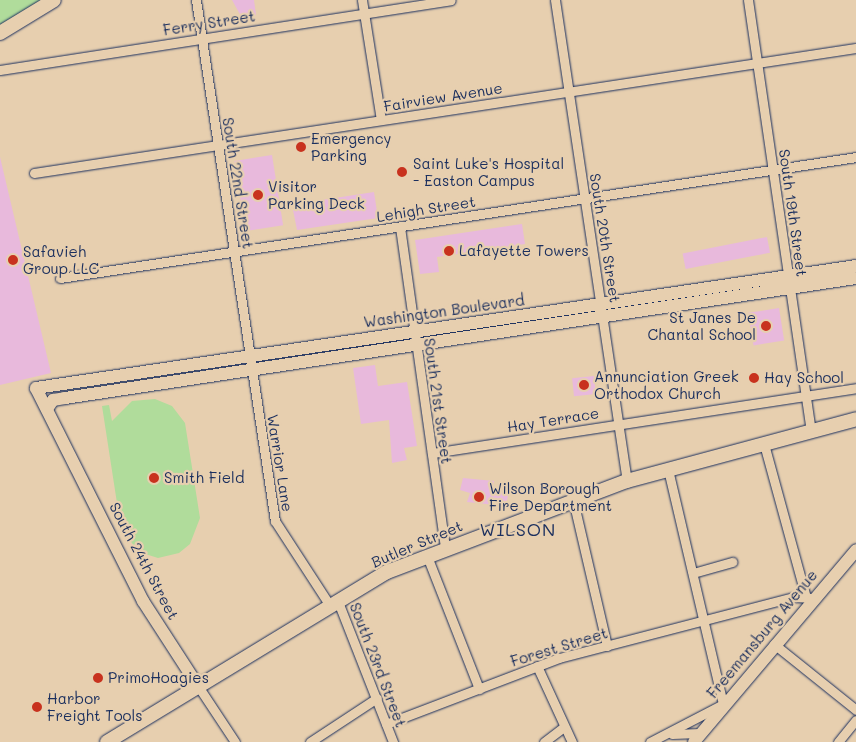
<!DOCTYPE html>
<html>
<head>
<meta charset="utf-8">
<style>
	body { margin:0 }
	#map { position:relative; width:856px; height:742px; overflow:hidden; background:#e7cfaf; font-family:Mali,sans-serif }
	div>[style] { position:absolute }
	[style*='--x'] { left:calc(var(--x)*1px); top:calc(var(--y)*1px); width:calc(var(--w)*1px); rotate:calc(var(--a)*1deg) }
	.green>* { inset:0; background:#b0dc9b }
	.building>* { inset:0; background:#e8b9dc; transform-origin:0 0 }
	.roads { filter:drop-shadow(0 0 1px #1b2f5e) drop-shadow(0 0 1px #1b2f5e) }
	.street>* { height:9px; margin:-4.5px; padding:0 4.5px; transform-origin:4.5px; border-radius:4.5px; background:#e7cfaf }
	.secondary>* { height:12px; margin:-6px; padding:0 6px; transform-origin:6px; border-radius:6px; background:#e7cfaf }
	.primary>* { height:14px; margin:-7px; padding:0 7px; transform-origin:7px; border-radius:7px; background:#e7cfaf }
	.dots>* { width:14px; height:14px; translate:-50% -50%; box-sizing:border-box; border:2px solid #e7cfaf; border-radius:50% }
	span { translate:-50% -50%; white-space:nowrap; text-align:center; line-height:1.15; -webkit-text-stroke:4.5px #e7cfaf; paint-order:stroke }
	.street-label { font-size:15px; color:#1b2f5e }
	.poi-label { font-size:15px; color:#1b2f5e }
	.left { translate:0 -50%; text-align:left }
	.right { translate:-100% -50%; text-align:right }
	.quarter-label { font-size:18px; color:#1b2f5e; letter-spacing:1px }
</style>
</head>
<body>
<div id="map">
	<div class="green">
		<div style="clip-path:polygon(0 0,54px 0,0 33px)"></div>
		<div style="clip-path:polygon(155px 399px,172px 406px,185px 423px,200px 518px,190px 544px,179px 553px,158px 558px,139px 552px,121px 529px,102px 406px,109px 405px,112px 421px,132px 401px)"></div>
	</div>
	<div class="building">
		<div style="clip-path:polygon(232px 0,254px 0,256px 15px,242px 18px)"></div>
		<div style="left:272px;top:155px;width:71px;height:38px;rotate:81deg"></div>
		<div style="clip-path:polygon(0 157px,51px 373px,0 385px)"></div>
		<div style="clip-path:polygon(374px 192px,378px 218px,297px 230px,293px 210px,310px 208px,309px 202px)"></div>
		<div style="clip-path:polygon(522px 224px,525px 244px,437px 257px,439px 272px,420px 274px,415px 240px)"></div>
		<div style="left:767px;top:237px;width:16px;height:86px;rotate:79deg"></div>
		<div style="left:779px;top:308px;width:33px;height:31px;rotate:81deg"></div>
		<div style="clip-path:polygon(375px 365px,378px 386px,407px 382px,417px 446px,404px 448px,407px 460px,392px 463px,389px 420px,361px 424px,353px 368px)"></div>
		<div style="left:594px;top:376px;width:18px;height:22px;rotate:84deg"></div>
		<div style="clip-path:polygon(463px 478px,494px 481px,493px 486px,509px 490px,506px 506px,467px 502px,470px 493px,460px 490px)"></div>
	</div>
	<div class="roads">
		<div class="street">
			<div style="--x:196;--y:0;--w:527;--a:81.38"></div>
			<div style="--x:275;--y:521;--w:99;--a:57"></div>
			<div style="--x:362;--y:0;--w:121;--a:81"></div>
			<div style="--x:555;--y:0;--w:486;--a:81.5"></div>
			<div style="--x:748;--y:0;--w:436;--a:81.7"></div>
			<div style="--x:0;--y:70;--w:456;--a:-8.8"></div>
			<div style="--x:34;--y:173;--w:831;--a:-8.65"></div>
			<div style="--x:400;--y:227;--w:325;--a:82"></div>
			<div style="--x:60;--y:278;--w:805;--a:-8.64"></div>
			<div style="--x:764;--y:444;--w:156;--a:74.7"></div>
			<div style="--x:432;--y:453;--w:429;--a:-8.7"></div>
			<div style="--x:573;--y:500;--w:150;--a:76.9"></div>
			<div style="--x:427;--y:556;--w:143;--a:68.6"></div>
			<div style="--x:693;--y:573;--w:41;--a:-15.8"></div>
			<div style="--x:337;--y:599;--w:154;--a:68.6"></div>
			<div style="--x:774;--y:644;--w:105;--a:38.8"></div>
			<div style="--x:537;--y:666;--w:84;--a:65.3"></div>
			<div style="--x:198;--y:686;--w:67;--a:56.5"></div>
			<div style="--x:386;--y:724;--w:185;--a:-20.9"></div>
			<div style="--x:559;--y:658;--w:243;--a:-14.6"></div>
			<div style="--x:794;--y:597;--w:19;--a:3"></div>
			<div style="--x:672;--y:734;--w:28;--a:-2"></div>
			<div style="--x:310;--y:742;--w:80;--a:-33.3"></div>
			<div style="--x:544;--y:742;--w:25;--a:-37"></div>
			<div style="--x:650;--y:742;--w:82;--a:-27.5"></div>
			<div style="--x:723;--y:704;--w:240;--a:-103.2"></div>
			<div style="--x:838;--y:742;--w:28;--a:-51"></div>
		</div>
		<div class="secondary">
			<div style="--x:47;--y:409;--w:11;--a:-56"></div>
			<div style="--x:53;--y:400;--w:12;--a:-9"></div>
			<div style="--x:65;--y:398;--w:800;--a:-8.63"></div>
			<div style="--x:198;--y:686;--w:101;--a:-122.9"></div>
			<div style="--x:143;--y:601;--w:238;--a:-116.7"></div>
			<div style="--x:36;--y:388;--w:829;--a:-8.46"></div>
			<div style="--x:694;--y:742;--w:251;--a:-49.8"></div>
		</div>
		<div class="primary">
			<div style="--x:0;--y:33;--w:63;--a:-31.4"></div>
			<div style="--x:107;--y:742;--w:328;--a:-31.3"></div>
			<div style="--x:387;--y:572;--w:257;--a:-20.8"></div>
			<div style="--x:627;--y:481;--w:237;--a:-15.1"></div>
		</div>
	</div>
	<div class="dots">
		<div style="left:301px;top:147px;background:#c8321e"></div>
		<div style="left:402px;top:172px;background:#c8321e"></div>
		<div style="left:258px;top:195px;background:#c8321e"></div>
		<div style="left:449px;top:251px;background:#c8321e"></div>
		<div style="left:13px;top:260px;background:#c8321e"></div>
		<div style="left:766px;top:326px;background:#c8321e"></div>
		<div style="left:754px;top:378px;background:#c8321e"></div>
		<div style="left:584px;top:385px;background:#c8321e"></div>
		<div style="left:154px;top:478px;background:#c8321e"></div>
		<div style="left:479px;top:497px;background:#c8321e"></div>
		<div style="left:98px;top:678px;background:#c8321e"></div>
		<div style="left:37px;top:707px;background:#c8321e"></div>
	</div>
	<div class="street-label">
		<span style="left:209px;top:23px;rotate:-9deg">Ferry Street</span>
		<span style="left:443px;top:97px;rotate:-9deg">Fairview Avenue</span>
		<span style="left:238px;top:183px;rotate:81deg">South 22nd Street</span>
		<span style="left:426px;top:209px;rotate:-9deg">Lehigh Street</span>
		<span style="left:793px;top:213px;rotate:82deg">South 19th Street</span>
		<span style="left:605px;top:238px;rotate:81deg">South 20th Street</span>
		<span style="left:444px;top:311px;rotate:-8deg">Washington Boulevard</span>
		<span style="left:438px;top:401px;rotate:82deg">South 21st Street</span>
		<span style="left:553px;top:420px;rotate:-9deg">Hay Terrace</span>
		<span style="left:280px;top:463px;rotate:81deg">Warrior Lane</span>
		<span style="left:417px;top:544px;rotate:-23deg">Butler Street</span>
		<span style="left:144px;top:561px;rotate:62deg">South 24th Street</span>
		<span style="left:762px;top:634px;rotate:-50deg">Freemansburg Avenue</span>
		<span style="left:559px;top:647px;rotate:-17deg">Forest Street</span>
		<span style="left:378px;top:665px;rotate:69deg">South 23rd Street</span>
	</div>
	<div class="poi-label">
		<span class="left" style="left:311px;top:147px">Emergency<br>Parking</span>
		<span class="left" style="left:413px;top:172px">Saint Luke's Hospital<br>- Easton Campus</span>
		<span class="left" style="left:268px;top:195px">Visitor<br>Parking Deck</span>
		<span class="left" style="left:23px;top:260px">Safavieh<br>Group LLC</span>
		<span class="left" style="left:459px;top:251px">Lafayette Towers</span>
		<span class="right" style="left:756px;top:326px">St Janes De<br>Chantal School</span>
		<span class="left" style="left:594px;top:385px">Annunciation Greek<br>Orthodox Church</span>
		<span class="left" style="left:764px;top:378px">Hay School</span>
		<span class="left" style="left:164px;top:478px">Smith Field</span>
		<span class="left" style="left:489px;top:497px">Wilson Borough<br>Fire Department</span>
		<span class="left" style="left:108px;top:678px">PrimoHoagies</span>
		<span class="left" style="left:47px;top:707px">Harbor<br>Freight Tools</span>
	</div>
	<div class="quarter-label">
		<span style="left:518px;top:529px">WILSON</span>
	</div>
</div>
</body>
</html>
